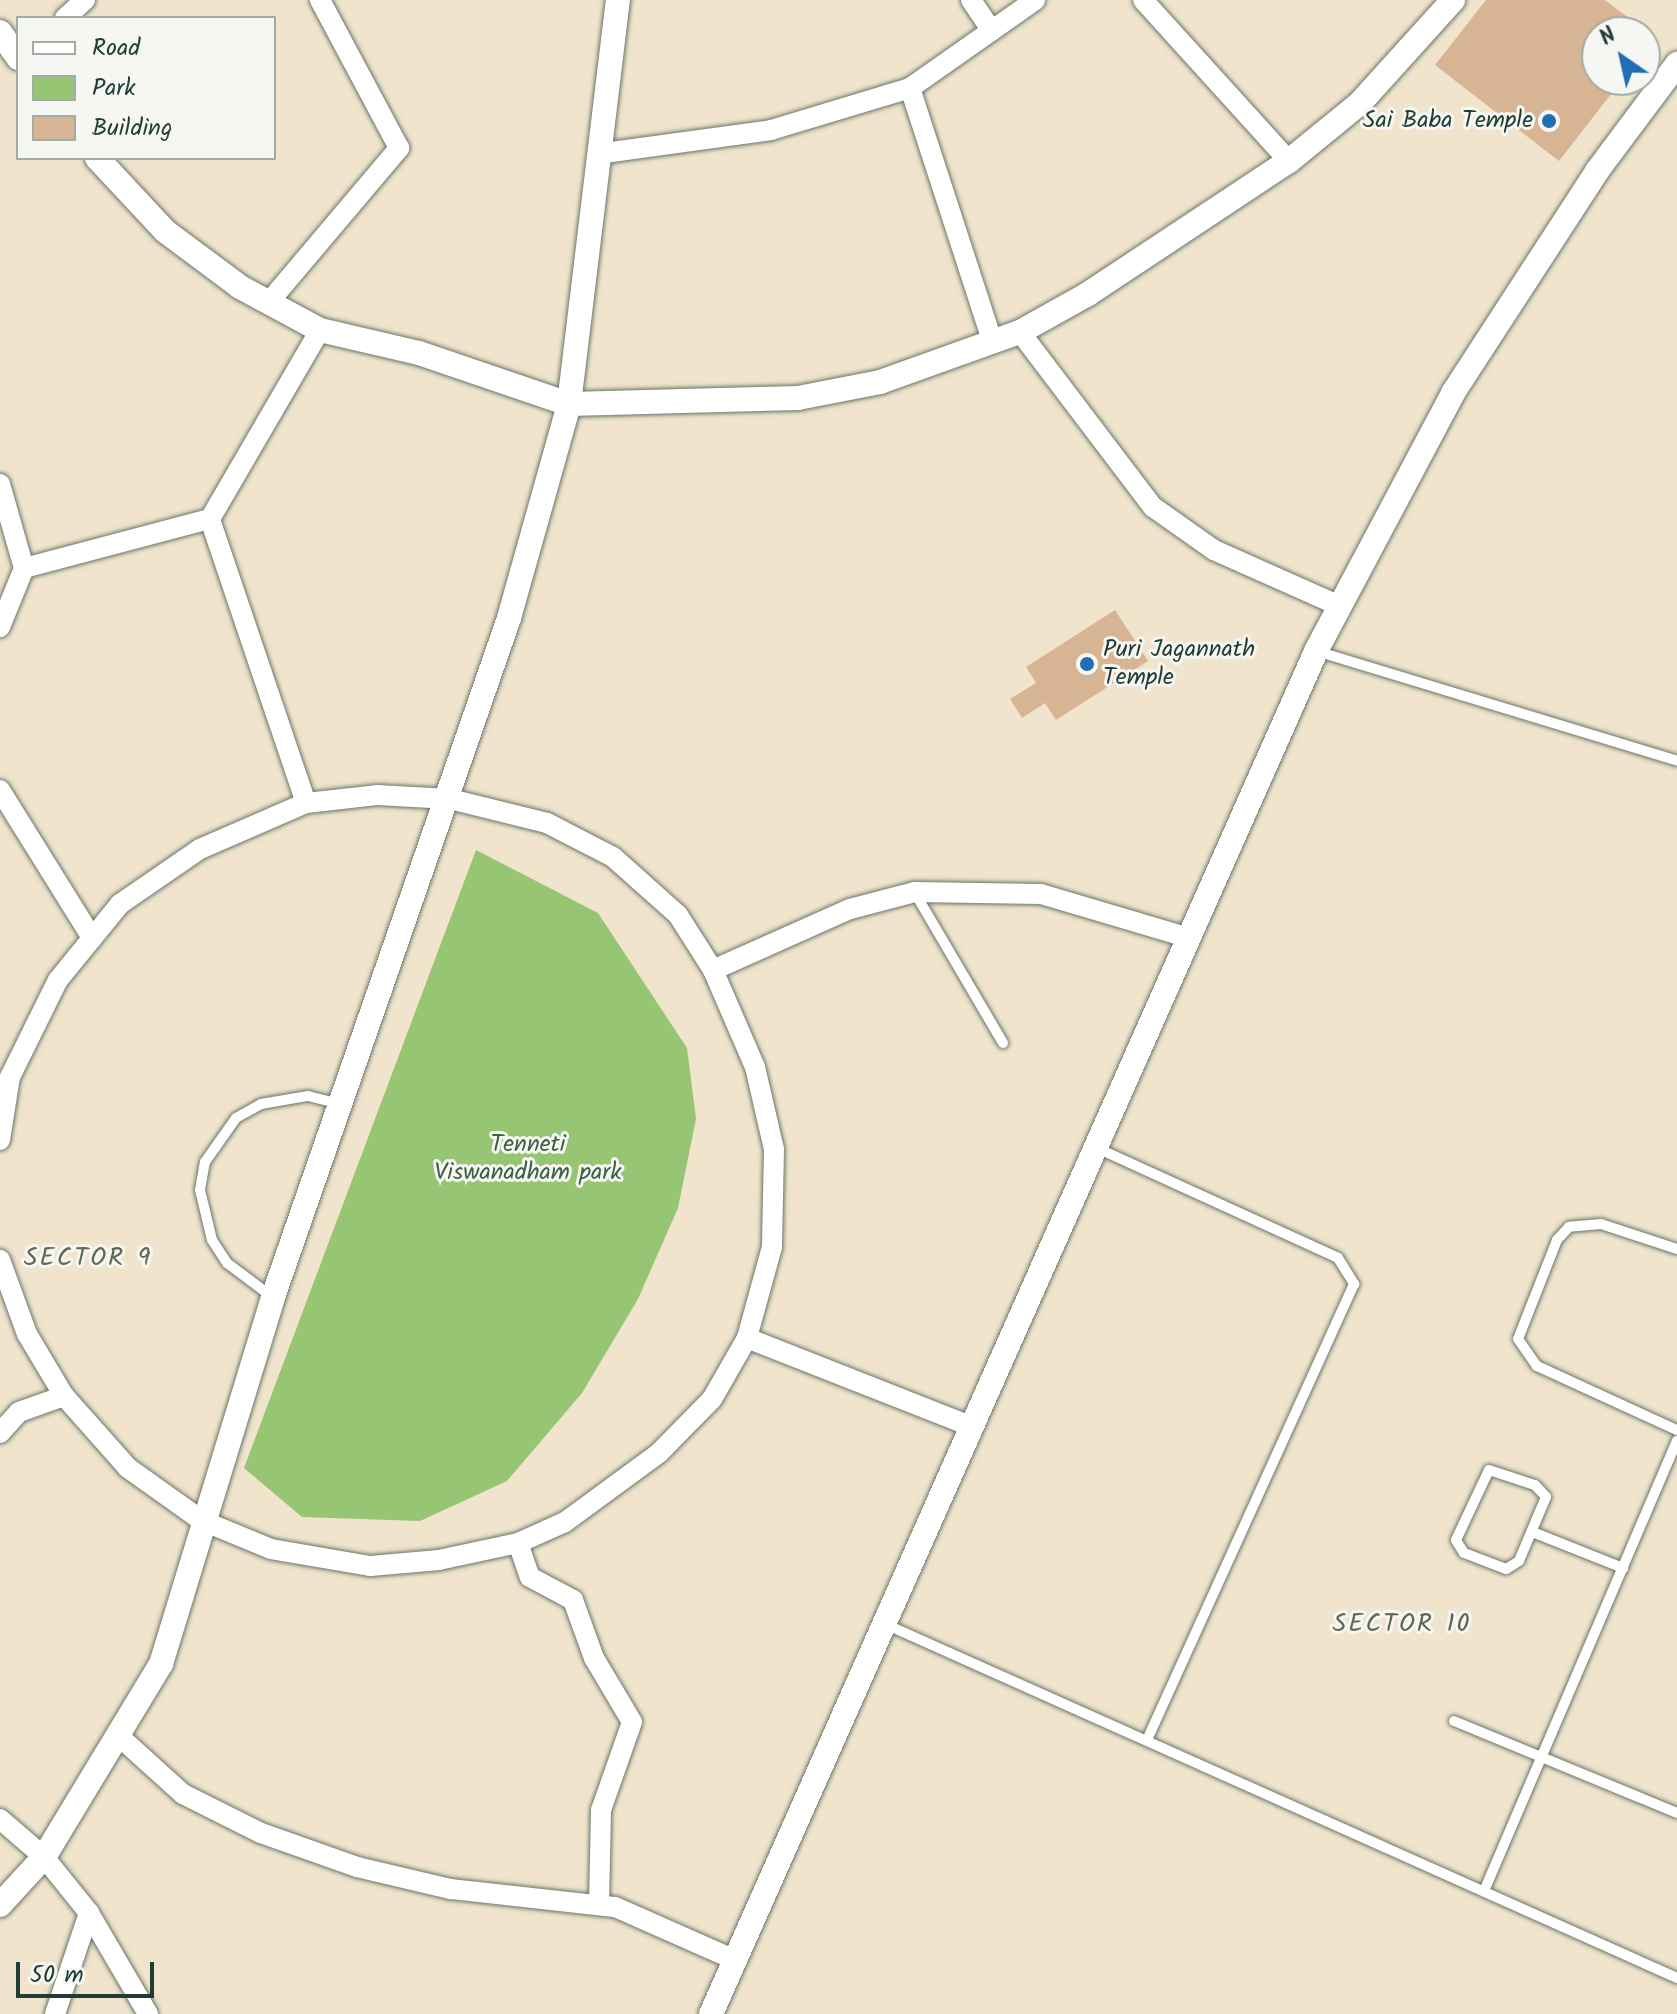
<!DOCTYPE html>
<html>
<head>
<meta charset="utf-8">
<style>
	body { margin:0 }
	#map { position:relative; width:1677px; height:2014px; overflow:hidden; background:#f1e4cc; font-family:Kalam,sans-serif }
	div>[style] { position:absolute }
	[style*='--x'] { left:calc(var(--x)*1px); top:calc(var(--y)*1px); width:calc(var(--w)*1px); rotate:calc(var(--a)*1deg) }
	.green>* { inset:0; background:#96c573 }
	.building>* { inset:0; background:#d7b493 }
	.roads { filter:drop-shadow(0 0 2px #687769) drop-shadow(0 0 2px #687769) }
	.service>* { height:10px; margin:-5px; padding:0 5px; transform-origin:5px; border-radius:5px; background:#fff }
	.minor>* { height:20px; margin:-10px; padding:0 10px; transform-origin:10px; border-radius:10px; background:#fff }
	.tertiary>* { height:24px; margin:-12px; padding:0 12px; transform-origin:12px; border-radius:12px; background:#fff }
	.dots>* { width:22px; height:22px; translate:-50% -50%; box-sizing:border-box; border:4px solid #f6f6f2; border-radius:50% }
	span { translate:-50% -50%; white-space:nowrap; text-align:center; line-height:1.15; -webkit-text-stroke:6px #f6f6f2; paint-order:stroke }
	.poi-label { font-size:24px; color:#1f3d34 }
	.right { translate:-100% -50%; text-align:right }
	.left { translate:0 -50%; text-align:left }
	.park-label { font-size:24px; color:#3d5f44 }
	.neighbourhood-label { font-size:26px; color:#5f6755; letter-spacing:2px }
	.legend { position:absolute; left:16px; top:16px; width:260px; height:144px; box-sizing:border-box; background:#f6f6f2; border:2px solid #a0aca6; margin:0; padding:10px 14px; list-style:none; font-size:24px; color:#1f3d34 }
	.legend li { display:flex; align-items:center; gap:16px; height:40px }
	.legend b { width:40px; border:2px solid #a0aca6 }
	.north { position:absolute; left:1581px; top:16px; width:80px; height:80px; box-sizing:border-box; background:#f6f6f2; border:2px solid #a0aca6; border-radius:50%; rotate:326deg; font-size:22px; font-weight:700; line-height:32px; text-align:center; color:#1f3d34 }
	.north::after { content:''; display:block; margin:auto; width:28px; height:36px; background:#1f6fb2; clip-path:polygon(50% 0,100% 100%,50% 72%,0 100%) }
	.scale { position:absolute; left:16px; top:1962px; width:138px; height:36px; box-sizing:border-box; border:4px solid #1f3d34; border-top:0; padding-left:10px; font-size:24px; line-height:28px; white-space:nowrap; color:#1f3d34; -webkit-text-stroke:6px #f6f6f2; paint-order:stroke }
</style>
</head>
<body>
<div id="map">
	<div class="green">
		<div style="clip-path:polygon(476px 850px,598px 913px,687px 1048px,696px 1119px,678px 1208px,638px 1299px,582px 1393px,507px 1481px,420px 1521px,302px 1517px,244px 1468px)"></div>
	</div>
	<div class="building">
		<div style="clip-path:polygon(1486px 0,1605px 0,1647px 32px,1597px 32px,1597px 80px,1622px 80px,1559px 161px,1435px 65px)"></div>
		<div style="clip-path:polygon(1115px 610px,1148px 661px,1056px 720px,1045px 703px,1022px 718px,1010px 699px,1036px 683px,1026px 667px)"></div>
	</div>
	<div class="roads">
		<div class="service">
			<div style="--x:1316;--y:651;--w:377;--a:16.9"></div>
			<div style="--x:915;--y:893;--w:174;--a:59.6"></div>
			<div style="--x:1097;--y:1148;--w:265;--a:24.5"></div>
			<div style="--x:1338;--y:1258;--w:31;--a:58"></div>
			<div style="--x:1354;--y:1284;--w:501;--a:114.42"></div>
			<div style="--x:1677;--y:1249;--w:80;--a:-161.8"></div>
			<div style="--x:1601;--y:1224;--w:32;--a:175"></div>
			<div style="--x:1569;--y:1227;--w:18;--a:133"></div>
			<div style="--x:1557;--y:1240;--w:106;--a:111.5"></div>
			<div style="--x:1518;--y:1339;--w:33;--a:55"></div>
			<div style="--x:1537;--y:1366;--w:154;--a:24.6"></div>
			<div style="--x:271;--y:1296;--w:55;--a:-143.1"></div>
			<div style="--x:227;--y:1263;--w:27;--a:-123"></div>
			<div style="--x:212;--y:1240;--w:51;--a:-103.5"></div>
			<div style="--x:200;--y:1190;--w:28;--a:-80"></div>
			<div style="--x:205;--y:1162;--w:54;--a:-54.8"></div>
			<div style="--x:236;--y:1118;--w:29;--a:-29"></div>
			<div style="--x:261;--y:1104;--w:48;--a:-9.7"></div>
			<div style="--x:308;--y:1096;--w:33;--a:14"></div>
			<div style="--x:1489;--y:1470;--w:48;--a:18.1"></div>
			<div style="--x:1535;--y:1485;--w:16;--a:47"></div>
			<div style="--x:1546;--y:1497;--w:69;--a:112.9"></div>
			<div style="--x:1519;--y:1561;--w:15;--a:148"></div>
			<div style="--x:1506;--y:1569;--w:45;--a:-159.1"></div>
			<div style="--x:1464;--y:1553;--w:15;--a:-122"></div>
			<div style="--x:1456;--y:1540;--w:77;--a:-64.8"></div>
			<div style="--x:1535;--y:1533;--w:95;--a:21.7"></div>
			<div style="--x:885;--y:1624;--w:868;--a:24.08"></div>
			<div style="--x:1454;--y:1721;--w:241;--a:22.4"></div>
			<div style="--x:1484;--y:1891;--w:490;--a:-66.8"></div>
		</div>
		<div class="minor">
			<div style="--x:971;--y:0;--w:37;--a:56"></div>
			<div style="--x:1143;--y:0;--w:217;--a:47.8"></div>
			<div style="--x:65;--y:18;--w:27;--a:-42"></div>
			<div style="--x:910;--y:88;--w:266;--a:72"></div>
			<div style="--x:604;--y:153;--w:169;--a:-7.8"></div>
			<div style="--x:771;--y:130;--w:145;--a:-16.8"></div>
			<div style="--x:910;--y:88;--w:153;--a:-35.1"></div>
			<div style="--x:269;--y:302;--w:202;--a:-49.8"></div>
			<div style="--x:399;--y:148;--w:168;--a:-118.1"></div>
			<div style="--x:1020;--y:332;--w:220;--a:52.8"></div>
			<div style="--x:1153;--y:507;--w:75;--a:35.2"></div>
			<div style="--x:1214;--y:550;--w:138;--a:24"></div>
			<div style="--x:0;--y:484;--w:87;--a:74.1"></div>
			<div style="--x:24;--y:568;--w:64;--a:112.1"></div>
			<div style="--x:24;--y:568;--w:192;--a:-14.8"></div>
			<div style="--x:0;--y:790;--w:174;--a:58.1"></div>
			<div style="--x:306;--y:803;--w:300;--a:-108.7"></div>
			<div style="--x:210;--y:519;--w:219;--a:-59.8"></div>
			<div style="--x:713;--y:970;--w:150;--a:-24"></div>
			<div style="--x:850;--y:909;--w:67;--a:-14.7"></div>
			<div style="--x:915;--y:892;--w:126;--a:0.9"></div>
			<div style="--x:1041;--y:894;--w:155;--a:16.5"></div>
			<div style="--x:0;--y:1140;--w:64;--a:-81"></div>
			<div style="--x:10;--y:1077;--w:108;--a:-63.7"></div>
			<div style="--x:58;--y:980;--w:98;--a:-50.8"></div>
			<div style="--x:120;--y:904;--w:97;--a:-34.5"></div>
			<div style="--x:200;--y:849;--w:116;--a:-23.5"></div>
			<div style="--x:306;--y:803;--w:71;--a:-6.4"></div>
			<div style="--x:377;--y:795;--w:73;--a:3.1"></div>
			<div style="--x:450;--y:799;--w:100;--a:13.9"></div>
			<div style="--x:547;--y:823;--w:74;--a:27.3"></div>
			<div style="--x:613;--y:857;--w:87;--a:41.7"></div>
			<div style="--x:678;--y:915;--w:65;--a:57.5"></div>
			<div style="--x:713;--y:970;--w:106;--a:66.6"></div>
			<div style="--x:755;--y:1067;--w:84;--a:77"></div>
			<div style="--x:774;--y:1149;--w:98;--a:91.2"></div>
			<div style="--x:772;--y:1247;--w:94;--a:105.4"></div>
			<div style="--x:747;--y:1338;--w:70;--a:119.8"></div>
			<div style="--x:712;--y:1399;--w:76;--a:134.5"></div>
			<div style="--x:659;--y:1453;--w:117;--a:143.7"></div>
			<div style="--x:565;--y:1522;--w:51;--a:155.9"></div>
			<div style="--x:518;--y:1543;--w:81;--a:167.9"></div>
			<div style="--x:439;--y:1560;--w:69;--a:175"></div>
			<div style="--x:370;--y:1566;--w:100;--a:-170.3"></div>
			<div style="--x:271;--y:1549;--w:76;--a:-157.5"></div>
			<div style="--x:201;--y:1520;--w:90;--a:-144.5"></div>
			<div style="--x:128;--y:1468;--w:96;--a:-131.6"></div>
			<div style="--x:64;--y:1396;--w:72;--a:-120.8"></div>
			<div style="--x:27;--y:1334;--w:79;--a:-110"></div>
			<div style="--x:747;--y:1338;--w:243;--a:21.5"></div>
			<div style="--x:0;--y:1433;--w:28;--a:-48"></div>
			<div style="--x:19;--y:1412;--w:48;--a:-19.6"></div>
			<div style="--x:518;--y:1543;--w:36;--a:71"></div>
			<div style="--x:530;--y:1577;--w:49;--a:28.1"></div>
			<div style="--x:573;--y:1600;--w:62;--a:70.1"></div>
			<div style="--x:594;--y:1658;--w:74;--a:59.3"></div>
			<div style="--x:632;--y:1722;--w:93;--a:109.4"></div>
			<div style="--x:601;--y:1810;--w:94;--a:91.2"></div>
			<div style="--x:121;--y:1738;--w:84;--a:42.1"></div>
			<div style="--x:183;--y:1794;--w:87;--a:26.6"></div>
			<div style="--x:261;--y:1833;--w:102;--a:19.5"></div>
			<div style="--x:357;--y:1867;--w:97;--a:13.2"></div>
			<div style="--x:451;--y:1889;--w:165;--a:6.3"></div>
			<div style="--x:615;--y:1907;--w:129;--a:23.8"></div>
			<div style="--x:0;--y:1819;--w:58;--a:40.8"></div>
			<div style="--x:44;--y:1857;--w:72;--a:51.2"></div>
			<div style="--x:89;--y:1913;--w:117;--a:59.7"></div>
			<div style="--x:55;--y:2014;--w:107;--a:-71.4"></div>
		</div>
		<div class="tertiary">
			<div style="--x:0;--y:32;--w:32;--a:55"></div>
			<div style="--x:97;--y:158;--w:100;--a:47"></div>
			<div style="--x:165;--y:231;--w:94;--a:36.7"></div>
			<div style="--x:240;--y:287;--w:91;--a:28.3"></div>
			<div style="--x:320;--y:330;--w:102;--a:13.1"></div>
			<div style="--x:419;--y:353;--w:158;--a:18.8"></div>
			<div style="--x:569;--y:404;--w:229;--a:-1.5"></div>
			<div style="--x:798;--y:398;--w:84;--a:-11"></div>
			<div style="--x:880;--y:382;--w:149;--a:-19.7"></div>
			<div style="--x:1020;--y:332;--w:78;--a:-29.2"></div>
			<div style="--x:1088;--y:294;--w:241;--a:-33.5"></div>
			<div style="--x:1289;--y:161;--w:92;--a:-39.2"></div>
			<div style="--x:1360;--y:103;--w:139;--a:-47.9"></div>
			<div style="--x:0;--y:1905;--w:65;--a:-47.5"></div>
			<div style="--x:44;--y:1857;--w:226;--a:-58.8"></div>
			<div style="--x:161;--y:1664;--w:384;--a:-73"></div>
			<div style="--x:273;--y:1297;--w:719;--a:-70.83"></div>
			<div style="--x:509;--y:618;--w:222;--a:-74.3"></div>
			<div style="--x:569;--y:404;--w:407;--a:-83.1"></div>
			<div style="--x:711;--y:2014;--w:1491;--a:-66.06"></div>
			<div style="--x:1316;--y:651;--w:292;--a:-62"></div>
			<div style="--x:1453;--y:393;--w:265;--a:-57"></div>
			<div style="--x:1597;--y:171;--w:134;--a:-53.2"></div>
		</div>
	</div>
	<div class="dots">
		<div style="left:1549px;top:121px;background:#1f6fb2"></div>
		<div style="left:1087px;top:664px;background:#1f6fb2"></div>
	</div>
	<div class="poi-label">
		<span class="right" style="left:1533px;top:121px">Sai Baba Temple</span>
		<span class="left" style="left:1103px;top:664px">Puri Jagannath<br>Temple</span>
	</div>
	<div class="park-label">
		<span style="left:528px;top:1159px">Tenneti<br>Viswanadham park</span>
	</div>
	<div class="neighbourhood-label">
		<span style="left:88px;top:1259px">SECTOR 9</span>
		<span style="left:1402px;top:1625px">SECTOR 10</span>
	</div>
	<ul class="legend">
	<li><b style="height:10px;background:#fff"></b>Road</li>
	<li><b style="height:22px;background:#96c573"></b>Park</li>
	<li><b style="height:22px;background:#d7b493"></b>Building</li>
	</ul>
	<div class="north">N</div>
	<div class="scale">50 m</div>
</div>
</body>
</html>
